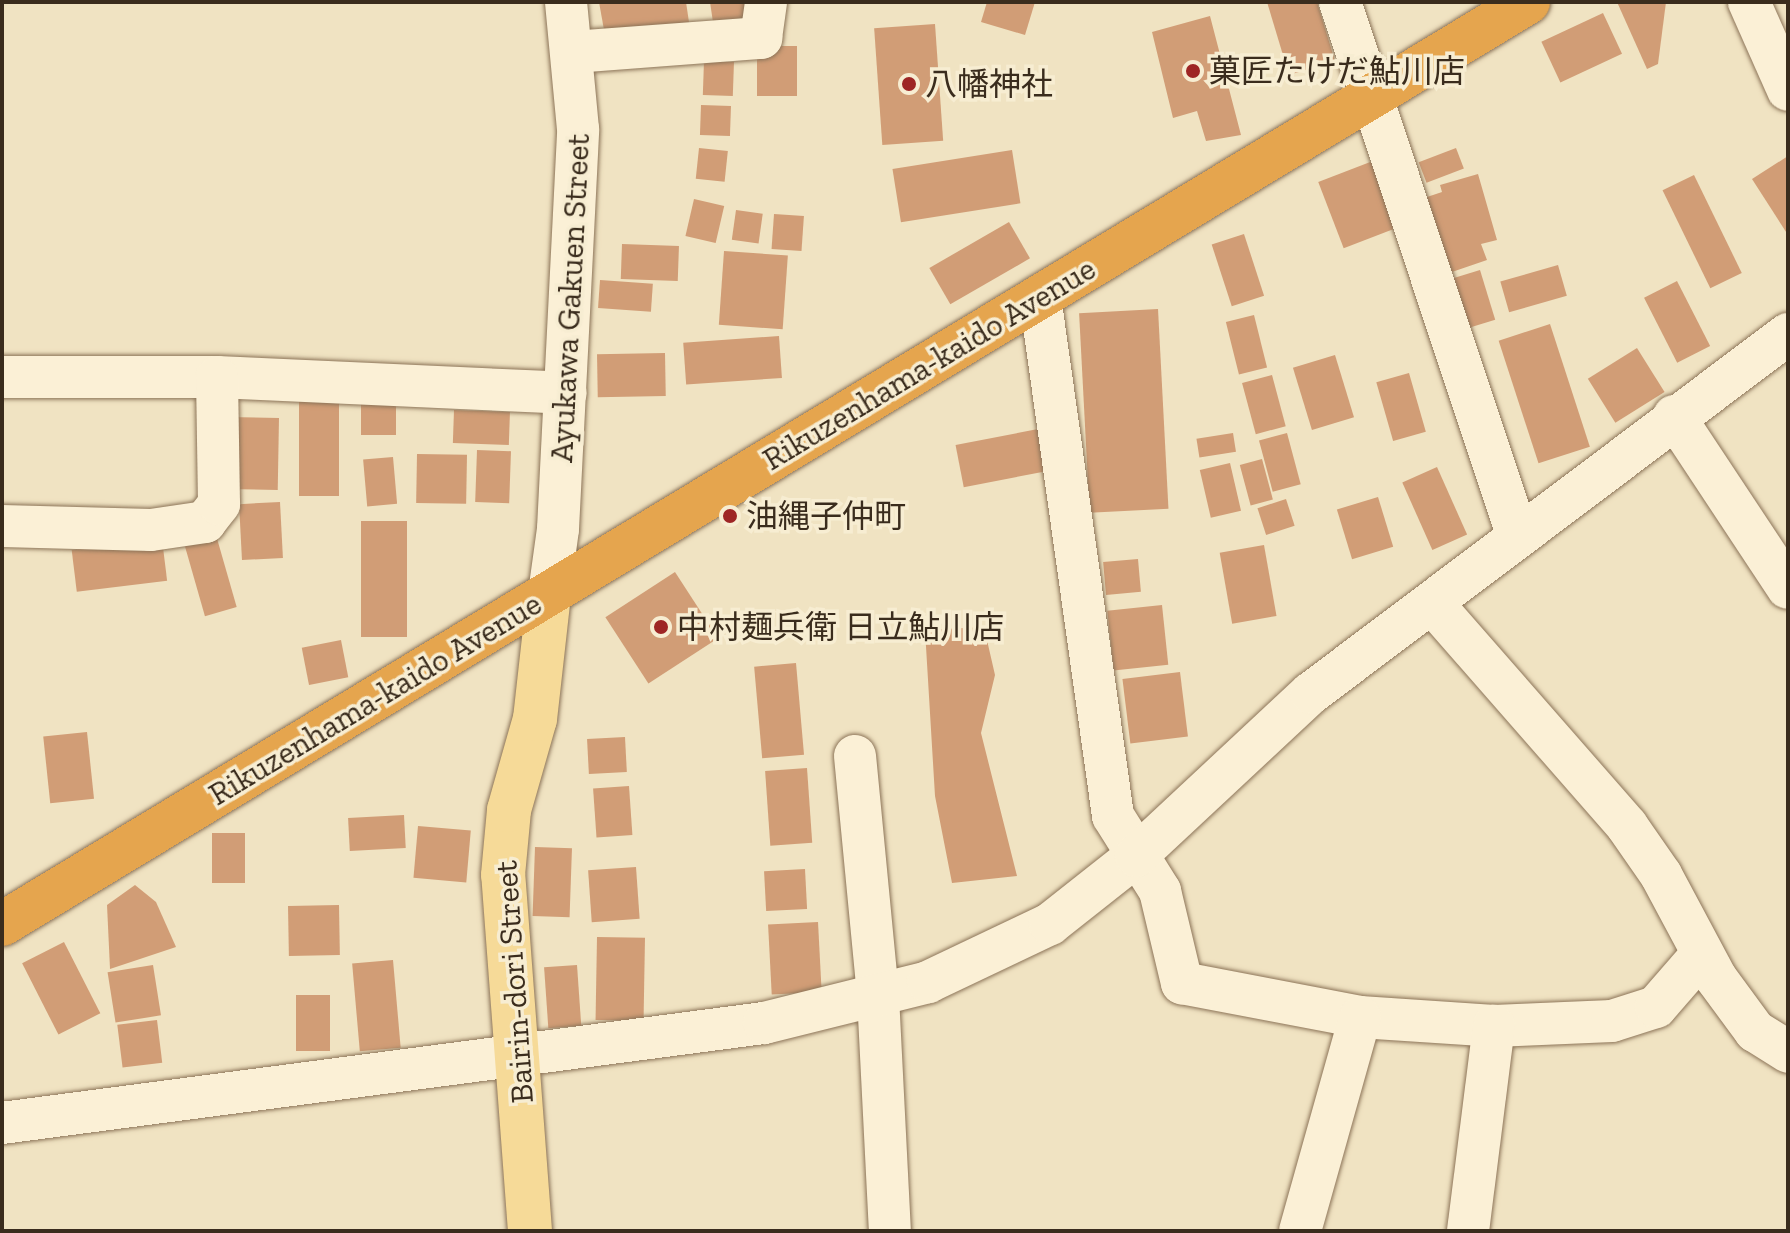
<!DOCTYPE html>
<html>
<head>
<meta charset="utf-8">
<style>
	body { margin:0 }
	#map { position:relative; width:1790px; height:1233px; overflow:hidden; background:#f0e3c2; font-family:"Zilla Slab","Noto Sans JP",serif }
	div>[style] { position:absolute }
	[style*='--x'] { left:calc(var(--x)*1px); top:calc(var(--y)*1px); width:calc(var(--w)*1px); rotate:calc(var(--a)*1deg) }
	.building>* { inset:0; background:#d19d76; transform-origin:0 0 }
	.roads { filter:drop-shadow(0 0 2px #8c7458) drop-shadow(0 0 2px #8c7458) }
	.minor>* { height:42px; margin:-21px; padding:0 21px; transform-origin:21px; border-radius:21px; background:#fbf0d6 }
	.major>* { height:44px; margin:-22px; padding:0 22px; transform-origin:22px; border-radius:22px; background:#f6da98 }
	.highway>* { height:44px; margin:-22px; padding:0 22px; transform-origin:22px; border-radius:22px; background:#e5a54e }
	.dots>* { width:22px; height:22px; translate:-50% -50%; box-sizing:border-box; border:4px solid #f7edd2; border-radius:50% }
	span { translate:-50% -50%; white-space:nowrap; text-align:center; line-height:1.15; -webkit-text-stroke:7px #f7edd2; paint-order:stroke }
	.poi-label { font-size:32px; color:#3a2c1d }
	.left { translate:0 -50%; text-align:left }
	.street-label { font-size:32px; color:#3a2c1d }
	.frame { position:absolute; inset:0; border:4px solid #3a2c1d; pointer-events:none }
</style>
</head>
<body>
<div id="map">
	<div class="building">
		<div style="clip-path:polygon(599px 2px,686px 2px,690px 29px,606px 41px)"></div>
		<div style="clip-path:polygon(710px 2px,756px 2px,759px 22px,714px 29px)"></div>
		<div style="clip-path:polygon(987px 2px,1035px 2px,1025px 35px,981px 22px)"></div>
		<div style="clip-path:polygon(1267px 2px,1317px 2px,1335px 61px,1289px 75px)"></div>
		<div style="clip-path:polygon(1617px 2px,1666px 2px,1658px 64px,1647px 69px)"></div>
		<div style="left:1603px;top:13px;width:45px;height:68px;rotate:65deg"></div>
		<div style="clip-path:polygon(1210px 16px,1241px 135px,1206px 141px,1197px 111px,1173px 118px,1152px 32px)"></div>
		<div style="left:935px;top:24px;width:117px;height:61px;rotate:86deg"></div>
		<div style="left:757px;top:46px;width:40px;height:50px"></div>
		<div style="left:704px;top:61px;width:30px;height:34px;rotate:2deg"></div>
		<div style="left:701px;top:105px;width:30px;height:30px;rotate:2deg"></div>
		<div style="left:699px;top:148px;width:29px;height:31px;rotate:6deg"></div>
		<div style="left:1456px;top:148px;width:22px;height:40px;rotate:69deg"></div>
		<div style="left:1012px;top:150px;width:54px;height:121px;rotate:81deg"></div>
		<div style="clip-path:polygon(1788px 156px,1788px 235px,1752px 179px)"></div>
		<div style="left:1378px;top:159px;width:71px;height:64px;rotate:69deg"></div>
		<div style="clip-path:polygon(1478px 174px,1497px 240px,1481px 244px,1487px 260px,1449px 273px,1424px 198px,1442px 192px,1440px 185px)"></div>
		<div style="left:1694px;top:175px;width:109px;height:35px;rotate:64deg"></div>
		<div style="left:694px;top:199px;width:31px;height:38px;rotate:13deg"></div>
		<div style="left:736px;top:210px;width:27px;height:30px;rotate:8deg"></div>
		<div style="left:774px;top:214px;width:30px;height:35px;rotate:4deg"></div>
		<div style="left:1009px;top:222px;width:42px;height:92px;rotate:60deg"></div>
		<div style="left:1244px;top:234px;width:65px;height:34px;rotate:72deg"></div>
		<div style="left:622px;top:244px;width:57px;height:35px;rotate:2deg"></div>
		<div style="left:724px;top:251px;width:64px;height:74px;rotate:4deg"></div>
		<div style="left:1558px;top:265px;width:32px;height:60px;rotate:74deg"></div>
		<div style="left:1480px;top:270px;width:52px;height:29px;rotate:73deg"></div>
		<div style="left:600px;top:280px;width:53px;height:28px;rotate:4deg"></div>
		<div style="left:1677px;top:281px;width:73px;height:37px;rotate:63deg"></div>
		<div style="left:1158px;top:309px;width:200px;height:79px;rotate:87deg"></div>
		<div style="left:1254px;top:315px;width:54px;height:29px;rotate:76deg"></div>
		<div style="left:1550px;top:324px;width:129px;height:54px;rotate:72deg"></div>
		<div style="left:779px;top:336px;width:42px;height:96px;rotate:86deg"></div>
		<div style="left:1637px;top:348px;width:52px;height:58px;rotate:58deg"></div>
		<div style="left:665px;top:353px;width:43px;height:68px;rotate:89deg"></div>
		<div style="left:1335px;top:355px;width:65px;height:44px;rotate:73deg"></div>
		<div style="left:1409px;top:373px;width:61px;height:34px;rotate:74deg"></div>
		<div style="left:1272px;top:375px;width:53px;height:31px;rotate:75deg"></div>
		<div style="left:299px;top:390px;width:40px;height:106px"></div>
		<div style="left:361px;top:392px;width:35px;height:43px"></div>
		<div style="left:454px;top:410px;width:56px;height:33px;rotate:2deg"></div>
		<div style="left:226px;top:417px;width:53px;height:72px;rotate:1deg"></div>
		<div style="left:1038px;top:429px;width:43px;height:84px;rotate:79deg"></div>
		<div style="left:1233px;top:433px;width:19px;height:37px;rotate:81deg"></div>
		<div style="left:1287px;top:433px;width:53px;height:29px;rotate:75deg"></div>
		<div style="left:477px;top:450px;width:34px;height:52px;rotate:2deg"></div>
		<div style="left:417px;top:454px;width:50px;height:49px;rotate:1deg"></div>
		<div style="left:393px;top:457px;width:47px;height:30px;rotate:85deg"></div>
		<div style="left:1262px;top:459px;width:42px;height:23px;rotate:75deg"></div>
		<div style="left:1230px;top:463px;width:49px;height:31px;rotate:77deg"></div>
		<div style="left:1437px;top:467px;width:74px;height:38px;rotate:66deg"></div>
		<div style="left:1378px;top:497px;width:52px;height:43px;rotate:73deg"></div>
		<div style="left:1286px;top:499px;width:28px;height:30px;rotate:72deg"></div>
		<div style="left:280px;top:502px;width:56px;height:41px;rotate:87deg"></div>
		<div style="left:407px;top:521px;width:116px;height:46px;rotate:90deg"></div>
		<div style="left:216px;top:535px;width:75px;height:33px;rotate:74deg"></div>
		<div style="left:162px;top:539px;width:42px;height:91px;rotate:83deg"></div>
		<div style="left:1264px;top:545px;width:72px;height:45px;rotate:80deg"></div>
		<div style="left:1138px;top:559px;width:33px;height:35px;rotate:85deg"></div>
		<div style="left:675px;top:572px;width:79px;height:83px;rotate:57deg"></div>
		<div style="left:1162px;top:605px;width:60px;height:55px;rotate:84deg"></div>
		<div style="clip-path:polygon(984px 627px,995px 675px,981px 733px,1017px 876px,952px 883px,935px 796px,925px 630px)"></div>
		<div style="left:341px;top:640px;width:38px;height:40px;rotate:79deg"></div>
		<div style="left:796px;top:663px;width:92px;height:42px;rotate:85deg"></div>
		<div style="left:1180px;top:672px;width:65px;height:58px;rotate:83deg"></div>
		<div style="left:87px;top:732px;width:67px;height:44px;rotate:84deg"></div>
		<div style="left:625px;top:737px;width:35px;height:38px;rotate:87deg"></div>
		<div style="left:807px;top:768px;width:75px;height:42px;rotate:86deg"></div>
		<div style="left:629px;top:786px;width:49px;height:36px;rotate:86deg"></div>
		<div style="left:404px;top:815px;width:33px;height:56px;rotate:87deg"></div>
		<div style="left:418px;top:826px;width:53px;height:52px;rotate:5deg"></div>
		<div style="left:212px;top:833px;width:33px;height:50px"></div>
		<div style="left:535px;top:847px;width:37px;height:69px;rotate:2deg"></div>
		<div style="left:636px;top:867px;width:52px;height:48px;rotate:86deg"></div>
		<div style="left:805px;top:869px;width:40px;height:41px;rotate:87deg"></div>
		<div style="clip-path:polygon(135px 885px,156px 902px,176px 947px,110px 969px,107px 905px)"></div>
		<div style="left:339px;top:905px;width:50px;height:51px;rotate:89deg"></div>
		<div style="left:818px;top:922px;width:70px;height:50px;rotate:87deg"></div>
		<div style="left:597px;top:937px;width:48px;height:83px;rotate:1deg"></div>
		<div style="left:64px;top:942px;width:80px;height:47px;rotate:63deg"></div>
		<div style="left:393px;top:960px;width:88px;height:41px;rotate:85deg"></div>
		<div style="left:153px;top:965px;width:51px;height:46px;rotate:81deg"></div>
		<div style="left:577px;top:965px;width:61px;height:33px;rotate:86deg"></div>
		<div style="left:296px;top:995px;width:34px;height:56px"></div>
		<div style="left:157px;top:1020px;width:43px;height:40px;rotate:83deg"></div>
	</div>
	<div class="roads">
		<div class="minor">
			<div style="--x:1340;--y:2;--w:561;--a:71.6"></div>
			<div style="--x:1749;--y:2;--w:96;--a:66.1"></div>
			<div style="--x:573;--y:52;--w:189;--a:-4.3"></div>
			<div style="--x:761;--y:38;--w:36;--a:-82"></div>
			<div style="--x:1040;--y:297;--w:524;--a:81.99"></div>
			<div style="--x:1113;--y:816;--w:89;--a:57.9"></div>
			<div style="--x:1160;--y:891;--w:95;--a:76.6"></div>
			<div style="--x:1182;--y:983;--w:181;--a:10.8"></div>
			<div style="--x:1360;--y:1017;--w:134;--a:3.8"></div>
			<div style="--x:1494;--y:1026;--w:118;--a:-2.4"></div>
			<div style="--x:1612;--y:1021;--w:46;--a:-17.7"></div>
			<div style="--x:1656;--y:1007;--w:70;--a:-49"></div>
			<div style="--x:2;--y:377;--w:215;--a:0"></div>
			<div style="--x:217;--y:377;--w:349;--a:2.6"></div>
			<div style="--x:1674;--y:416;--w:206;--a:56.5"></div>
			<div style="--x:2;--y:526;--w:149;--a:1.5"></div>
			<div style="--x:151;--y:530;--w:55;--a:-8.4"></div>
			<div style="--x:205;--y:522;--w:23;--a:-52"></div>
			<div style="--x:219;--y:504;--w:127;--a:-90.9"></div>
			<div style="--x:549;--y:594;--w:66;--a:-82.1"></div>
			<div style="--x:558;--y:529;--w:400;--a:-87.1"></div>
			<div style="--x:578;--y:129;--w:128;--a:-95.4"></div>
			<div style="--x:1432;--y:603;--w:296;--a:48.8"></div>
			<div style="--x:1627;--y:826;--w:60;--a:55.2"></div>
			<div style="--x:1661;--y:875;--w:117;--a:61.9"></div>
			<div style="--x:1716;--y:978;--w:66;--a:53.7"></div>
			<div style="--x:1755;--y:1031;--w:39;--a:32"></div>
			<div style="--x:855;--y:756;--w:241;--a:84.5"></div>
			<div style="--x:878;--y:996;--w:235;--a:87.1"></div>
			<div style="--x:2;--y:1123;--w:769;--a:-7.48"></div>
			<div style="--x:764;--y:1023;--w:169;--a:-14"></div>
			<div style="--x:928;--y:982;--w:135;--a:-25.4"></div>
			<div style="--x:1050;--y:924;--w:110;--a:-38.3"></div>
			<div style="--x:1136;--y:856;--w:239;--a:-43"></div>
			<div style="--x:1311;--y:693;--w:597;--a:-36.97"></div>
			<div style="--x:1300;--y:1231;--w:222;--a:-74.3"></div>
			<div style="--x:1468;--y:1231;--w:207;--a:-82.8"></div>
		</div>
		<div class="major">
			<div style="--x:530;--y:1231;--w:357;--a:-94.3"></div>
			<div style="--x:503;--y:875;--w:65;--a:-84.7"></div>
			<div style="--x:509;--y:810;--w:95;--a:-74.1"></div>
			<div style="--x:535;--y:719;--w:126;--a:-83.6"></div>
		</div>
		<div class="highway">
			<div style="--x:2;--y:924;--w:1783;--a:-31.14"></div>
		</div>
	</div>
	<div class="dots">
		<div style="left:1193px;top:71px;background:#9e2625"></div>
		<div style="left:909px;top:84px;background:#9e2625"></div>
		<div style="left:730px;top:516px;background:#9e2625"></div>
		<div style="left:661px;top:627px;background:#9e2625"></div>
	</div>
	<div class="poi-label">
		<span class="left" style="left:1209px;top:71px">菓匠たけだ鮎川店</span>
		<span class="left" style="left:925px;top:84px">八幡神社</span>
		<span class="left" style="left:746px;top:516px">油縄子仲町</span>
		<span class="left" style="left:677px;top:627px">中村麺兵衛 日立鮎川店</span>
	</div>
	<div class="street-label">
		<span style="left:570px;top:298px;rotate:-87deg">Ayukawa Gakuen Street</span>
		<span style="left:929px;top:364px;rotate:-31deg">Rikuzenhama-kaido Avenue</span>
		<span style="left:375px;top:699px;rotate:-31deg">Rikuzenhama-kaido Avenue</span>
		<span style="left:514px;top:982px;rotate:-94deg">Bairin-dori Street</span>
	</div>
	<div class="frame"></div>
</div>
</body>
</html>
